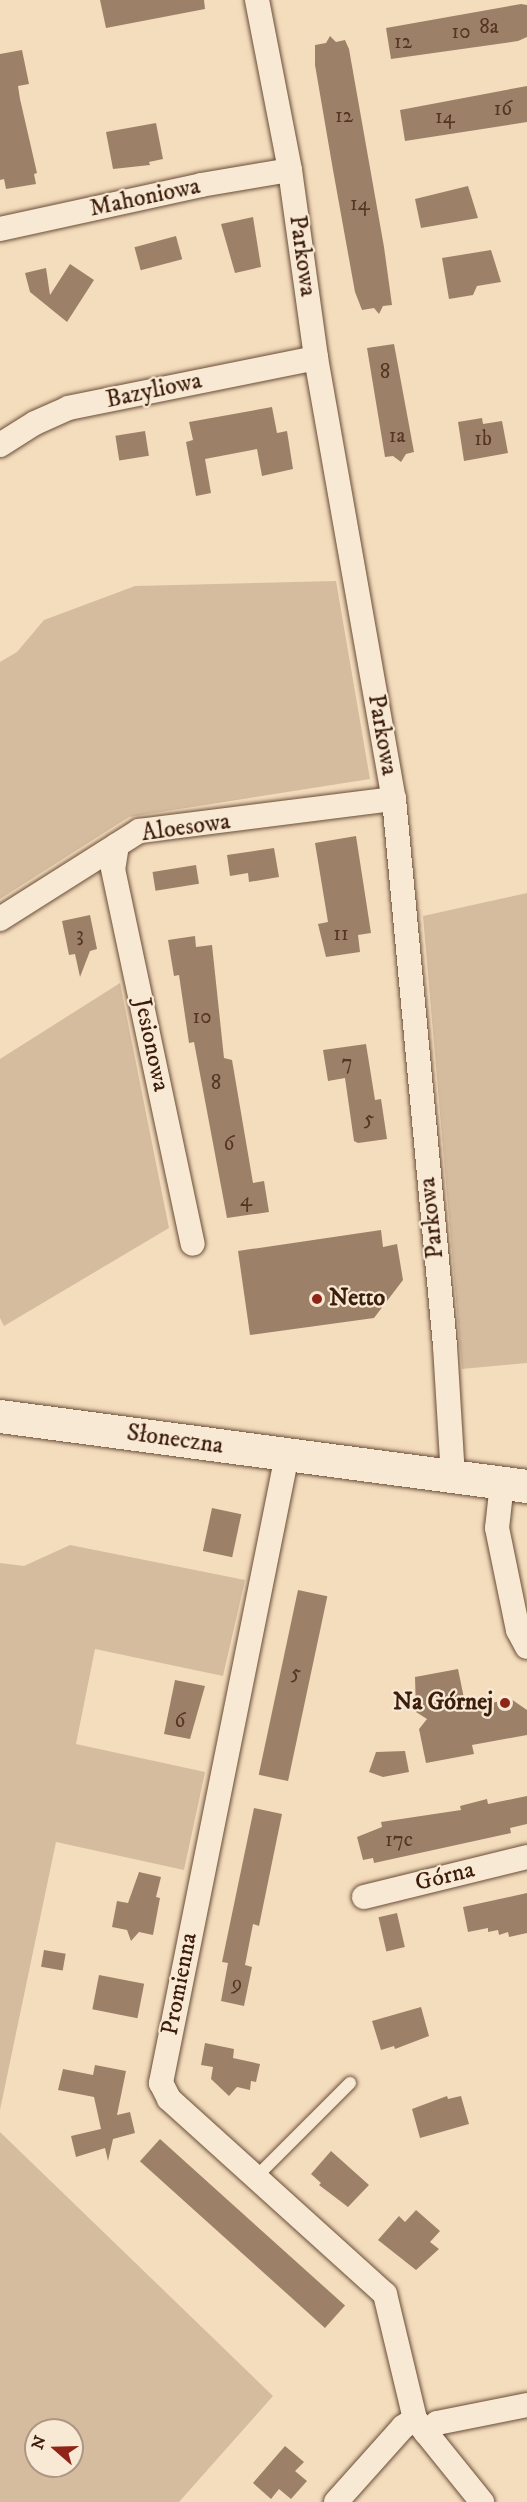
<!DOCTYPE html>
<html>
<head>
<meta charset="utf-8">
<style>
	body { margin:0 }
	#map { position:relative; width:527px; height:2502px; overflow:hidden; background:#f4ddbd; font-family:"IM FELL DW Pica",serif }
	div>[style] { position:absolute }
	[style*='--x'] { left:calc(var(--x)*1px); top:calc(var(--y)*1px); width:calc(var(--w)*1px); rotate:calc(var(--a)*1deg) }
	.green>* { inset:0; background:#d5bc9f }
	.building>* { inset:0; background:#9c8168; transform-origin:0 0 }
	.roads { filter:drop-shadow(0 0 2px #6a4d38) drop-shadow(0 0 2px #6a4d38) }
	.lane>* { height:12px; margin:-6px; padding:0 6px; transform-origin:6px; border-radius:6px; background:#f8e9d4 }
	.street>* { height:24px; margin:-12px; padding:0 12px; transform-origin:12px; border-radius:12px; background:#f8e9d4 }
	.secondary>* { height:33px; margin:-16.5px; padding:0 16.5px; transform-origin:16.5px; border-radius:16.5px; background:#f8e9d4 }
	.dots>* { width:16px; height:16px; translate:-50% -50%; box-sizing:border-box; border:3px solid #f8e9d4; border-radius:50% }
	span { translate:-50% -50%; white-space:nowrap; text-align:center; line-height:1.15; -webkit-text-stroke:4.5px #f8e9d4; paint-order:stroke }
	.number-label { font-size:21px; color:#543622 }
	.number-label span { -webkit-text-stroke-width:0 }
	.street-label { font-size:24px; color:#3c1d0b }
	.poi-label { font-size:24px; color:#3c1d0b; font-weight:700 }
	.left { translate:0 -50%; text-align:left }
	.right { translate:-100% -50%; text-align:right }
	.north { position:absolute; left:24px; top:2418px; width:60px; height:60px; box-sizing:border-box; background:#f8e9d4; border:2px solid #ad9784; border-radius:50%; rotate:290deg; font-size:16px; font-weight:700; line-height:24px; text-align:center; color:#3c1d0b }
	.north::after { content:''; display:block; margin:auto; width:21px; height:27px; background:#8f2418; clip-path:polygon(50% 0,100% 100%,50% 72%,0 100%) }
</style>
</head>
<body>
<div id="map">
	<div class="green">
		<div style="clip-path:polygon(336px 581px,370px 779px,129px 817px,0 899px,0 662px,17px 652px,44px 620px,135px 586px)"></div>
		<div style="clip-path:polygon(527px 893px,527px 1363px,462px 1369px,423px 916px)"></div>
		<div style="clip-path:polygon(120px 983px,169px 1228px,4px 1326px,0 1318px,0 1059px)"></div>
		<div style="clip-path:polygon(70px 1545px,245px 1580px,223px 1676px,95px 1649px,76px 1744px,205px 1772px,184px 1870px,56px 1842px,0 2110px,0 1563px,24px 1566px)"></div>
		<div style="clip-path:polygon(evenodd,0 2132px,273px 2396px,179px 2502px,0 2502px,0 2132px,36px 2430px,72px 2430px,72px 2466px,36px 2466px,36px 2430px)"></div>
	</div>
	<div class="building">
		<div style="clip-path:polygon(100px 0,204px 0,205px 9px,106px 28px)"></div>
		<div style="clip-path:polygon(521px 4px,527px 5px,527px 37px,518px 41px,391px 59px,386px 28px)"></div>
		<div style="clip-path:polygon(330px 36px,336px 42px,345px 40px,349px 49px,384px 247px,392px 305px,383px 306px,379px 314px,374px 308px,362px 310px,355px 292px,333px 170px,315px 65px,315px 45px,326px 43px)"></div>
		<div style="clip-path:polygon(22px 50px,29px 84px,18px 86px,20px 99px,37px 173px,34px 174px,36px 184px,6px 189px,4px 179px,0 180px,0 54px)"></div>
		<div style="clip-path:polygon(527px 86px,527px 122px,405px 141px,400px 110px)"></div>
		<div style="clip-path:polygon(156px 123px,163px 159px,149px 162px,150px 165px,113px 169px,106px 132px)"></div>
		<div style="clip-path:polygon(468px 186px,478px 218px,421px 228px,415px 199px)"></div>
		<div style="clip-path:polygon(253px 217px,261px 267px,235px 273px,221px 224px)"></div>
		<div style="left:176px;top:236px;width:24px;height:43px;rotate:75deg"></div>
		<div style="clip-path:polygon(491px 250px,501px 282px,477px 286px,473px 295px,449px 299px,442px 258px)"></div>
		<div style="clip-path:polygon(70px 264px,94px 280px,67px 322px,30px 292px,25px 273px,46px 268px,50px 295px)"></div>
		<div style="clip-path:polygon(394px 344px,414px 452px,406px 454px,401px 462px,393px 456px,385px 457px,367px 348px)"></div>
		<div style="clip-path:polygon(272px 407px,277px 433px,287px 431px,293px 469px,262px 476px,257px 449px,205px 459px,211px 493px,196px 496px,186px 442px,193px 440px,189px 422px)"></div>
		<div style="clip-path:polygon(482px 418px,483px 424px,502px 421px,508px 453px,464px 461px,458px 422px)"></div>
		<div style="left:145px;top:431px;width:25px;height:30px;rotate:81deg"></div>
		<div style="clip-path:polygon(356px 836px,371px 933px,358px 935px,360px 952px,326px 957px,318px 924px,328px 922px,315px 843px)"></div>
		<div style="clip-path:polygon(274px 848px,279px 877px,249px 882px,248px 873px,230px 876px,227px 855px)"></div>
		<div style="left:196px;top:865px;width:19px;height:44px;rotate:81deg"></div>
		<div style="clip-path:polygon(90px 915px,97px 949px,90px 951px,80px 977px,75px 954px,69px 955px,62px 921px)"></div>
		<div style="clip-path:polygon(195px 936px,196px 947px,212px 945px,224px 1058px,232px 1060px,253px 1183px,264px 1181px,269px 1212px,227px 1218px,194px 1042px,189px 1043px,179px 975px,174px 976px,168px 940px)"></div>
		<div style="clip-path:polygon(366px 1044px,375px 1100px,381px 1099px,387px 1139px,358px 1143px,354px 1141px,345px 1078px,328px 1081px,323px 1050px)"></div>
		<div style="clip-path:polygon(381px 1230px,383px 1247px,397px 1244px,403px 1280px,374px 1318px,250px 1335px,238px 1251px)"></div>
		<div style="left:212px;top:1508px;width:30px;height:44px;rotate:12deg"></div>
		<div style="left:298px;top:1590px;width:30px;height:189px;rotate:12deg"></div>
		<div style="clip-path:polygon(458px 1669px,466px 1708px,511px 1699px,527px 1710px,527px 1735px,472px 1745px,474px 1754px,426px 1763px,419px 1729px,427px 1719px,416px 1712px,415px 1677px)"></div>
		<div style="clip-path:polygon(175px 1680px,205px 1686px,190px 1739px,164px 1734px)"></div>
		<div style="clip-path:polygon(405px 1751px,409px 1772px,383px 1777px,369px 1772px,376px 1752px)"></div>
		<div style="clip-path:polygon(527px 1796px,527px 1824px,510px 1828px,511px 1833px,374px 1863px,373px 1858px,363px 1860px,357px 1837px,382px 1827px,381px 1822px,461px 1810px,460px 1806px,487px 1799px,488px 1804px)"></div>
		<div style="clip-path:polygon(254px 1808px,282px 1814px,259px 1926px,253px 1924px,245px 1965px,252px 1967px,244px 2006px,221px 2001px,228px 1963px,222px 1962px)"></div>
		<div style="clip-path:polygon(139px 1872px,161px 1877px,156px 1897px,160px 1898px,153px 1935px,139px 1932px,131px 1941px,127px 1930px,112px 1927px,117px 1901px,128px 1903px)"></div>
		<div style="clip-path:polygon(527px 1893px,527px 1933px,509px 1937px,508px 1932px,499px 1935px,498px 1930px,488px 1932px,488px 1928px,468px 1932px,463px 1907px)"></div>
		<div style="left:397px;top:1913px;width:35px;height:19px;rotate:77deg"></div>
		<div style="left:44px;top:1950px;width:22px;height:17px;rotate:10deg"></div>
		<div style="left:99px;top:1975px;width:46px;height:35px;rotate:11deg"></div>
		<div style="clip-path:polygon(421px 2007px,429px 2036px,395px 2049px,394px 2046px,381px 2050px,372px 2021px)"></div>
		<div style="clip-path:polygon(205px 2043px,234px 2049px,233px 2058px,260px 2064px,256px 2082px,251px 2081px,250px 2090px,237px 2087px,229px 2096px,211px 2079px,213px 2067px,201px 2065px)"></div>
		<div style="clip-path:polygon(95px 2065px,126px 2071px,117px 2115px,130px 2112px,135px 2133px,113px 2139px,108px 2161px,105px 2148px,76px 2157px,71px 2136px,101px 2129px,94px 2097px,58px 2090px,63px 2069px,93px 2075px)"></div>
		<div style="clip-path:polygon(447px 2096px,448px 2099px,461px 2096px,469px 2124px,420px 2138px,412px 2109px)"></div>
		<div style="left:160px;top:2139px;width:249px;height:30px;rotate:42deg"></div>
		<div style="clip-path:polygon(331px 2151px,369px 2185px,348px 2207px,319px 2185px,321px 2183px,311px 2174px)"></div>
		<div style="clip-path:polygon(416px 2210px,440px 2231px,430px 2242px,439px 2249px,416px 2270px,378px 2240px,399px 2216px,405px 2222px)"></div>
		<div style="clip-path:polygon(285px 2446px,304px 2462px,295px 2471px,307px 2481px,291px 2499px,279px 2489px,271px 2499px,253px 2483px)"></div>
	</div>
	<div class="roads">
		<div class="lane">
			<div style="--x:256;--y:2177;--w:133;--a:-45"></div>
		</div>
		<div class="street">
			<div style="--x:257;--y:0;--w:173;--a:79"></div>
			<div style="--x:290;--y:170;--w:190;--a:82.1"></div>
			<div style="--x:316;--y:358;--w:448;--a:80"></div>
			<div style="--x:394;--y:799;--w:549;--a:84.67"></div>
			<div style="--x:445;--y:1346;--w:130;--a:86.5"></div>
			<div style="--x:0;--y:229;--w:206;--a:-12.3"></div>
			<div style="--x:201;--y:185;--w:90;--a:-9.6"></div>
			<div style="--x:0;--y:445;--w:41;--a:-32.2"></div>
			<div style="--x:35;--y:423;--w:36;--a:-24"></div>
			<div style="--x:68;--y:408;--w:253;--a:-11.4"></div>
			<div style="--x:117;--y:845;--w:24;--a:99"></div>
			<div style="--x:113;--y:869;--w:383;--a:78"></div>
			<div style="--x:0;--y:919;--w:165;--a:-32.3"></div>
			<div style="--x:139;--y:831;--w:257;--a:-7.2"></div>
			<div style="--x:287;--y:1455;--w:641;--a:101.35"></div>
			<div style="--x:161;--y:2083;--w:18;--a:63"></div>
			<div style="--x:169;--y:2099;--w:291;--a:42.1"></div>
			<div style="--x:385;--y:2294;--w:129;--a:76.5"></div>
			<div style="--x:415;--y:2419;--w:107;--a:51.1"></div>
			<div style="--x:502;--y:1483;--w:45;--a:96.3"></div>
			<div style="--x:497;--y:1528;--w:104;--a:78.4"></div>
			<div style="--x:518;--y:1630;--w:19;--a:62"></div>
			<div style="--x:364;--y:1897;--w:168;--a:-13.8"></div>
			<div style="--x:426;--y:2433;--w:15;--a:-42"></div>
			<div style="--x:437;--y:2423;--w:92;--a:-11.3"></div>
			<div style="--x:336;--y:2502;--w:101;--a:-48.2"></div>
			<div style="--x:403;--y:2427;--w:14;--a:-34"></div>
		</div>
		<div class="secondary">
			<div style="--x:0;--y:1416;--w:532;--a:7.57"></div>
		</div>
	</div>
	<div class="dots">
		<div style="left:317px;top:1299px;background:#8f2418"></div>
		<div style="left:505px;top:1703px;background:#8f2418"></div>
	</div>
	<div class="number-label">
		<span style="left:489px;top:27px">8a</span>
		<span style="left:461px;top:32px">10</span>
		<span style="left:403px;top:42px">12</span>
		<span style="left:503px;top:109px">16</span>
		<span style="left:344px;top:116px">12</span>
		<span style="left:445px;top:117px">14</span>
		<span style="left:360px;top:204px">14</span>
		<span style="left:385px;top:372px">8</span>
		<span style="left:397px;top:436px">1a</span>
		<span style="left:483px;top:439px">1b</span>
		<span style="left:341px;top:934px">11</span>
		<span style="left:80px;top:935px">3</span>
		<span style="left:202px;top:1017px">10</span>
		<span style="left:347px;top:1063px">7</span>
		<span style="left:216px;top:1083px">8</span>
		<span style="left:369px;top:1119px">5</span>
		<span style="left:229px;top:1144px">6</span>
		<span style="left:246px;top:1200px">4</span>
		<span style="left:296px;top:1673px">5</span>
		<span style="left:180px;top:1721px">6</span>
		<span style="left:399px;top:1840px">17c</span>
		<span style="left:237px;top:1984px">9</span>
	</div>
	<div class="street-label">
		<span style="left:145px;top:198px;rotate:-12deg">Mahoniowa</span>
		<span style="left:302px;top:256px;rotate:82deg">Parkowa</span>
		<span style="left:154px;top:391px;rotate:-12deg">Bazyliowa</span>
		<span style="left:382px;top:735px;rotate:80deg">Parkowa</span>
		<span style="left:186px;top:828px;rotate:-8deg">Aloesowa</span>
		<span style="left:151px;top:1045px;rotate:78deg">Jesionowa</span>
		<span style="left:432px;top:1218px;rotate:-96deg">Parkowa</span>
		<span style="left:175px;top:1440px;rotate:8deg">Słoneczna</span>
		<span style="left:445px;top:1877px;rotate:-14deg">Górna</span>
		<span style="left:180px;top:1984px;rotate:-79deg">Promienna</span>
	</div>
	<div class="poi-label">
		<span class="left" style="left:329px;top:1299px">Netto</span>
		<span class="right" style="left:493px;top:1703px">Na Górnej</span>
	</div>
	<div class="north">N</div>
</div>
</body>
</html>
